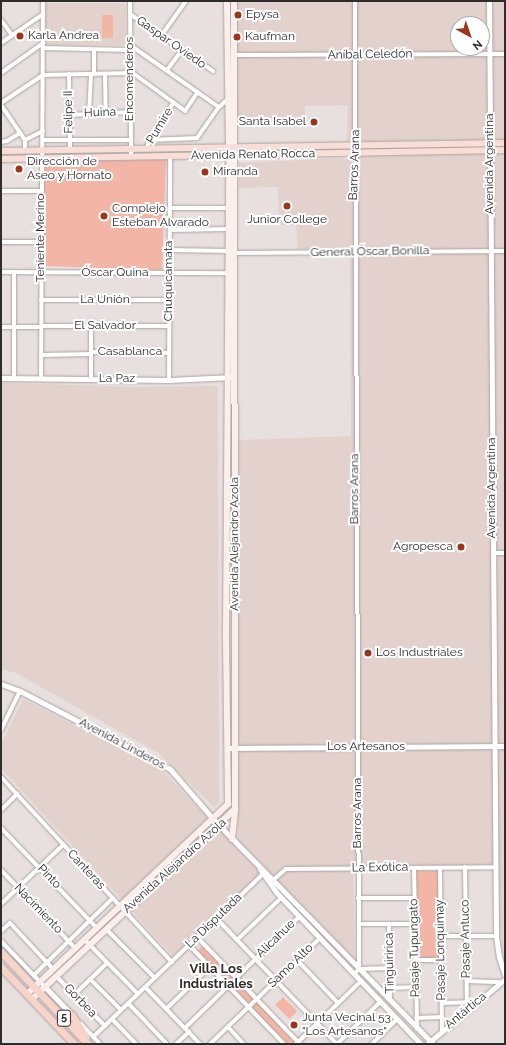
<!DOCTYPE html>
<html>
<head>
<meta charset="utf-8">
<style>
	body { margin:0 }
	#map { position:relative; width:506px; height:1045px; overflow:hidden; background:#e8e0de; font-family:Raleway,sans-serif }
	div>[style] { position:absolute }
	[style*='--x'] { left:calc(var(--x)*1px); top:calc(var(--y)*1px); width:calc(var(--w)*1px); rotate:calc(var(--a)*1deg) }
	.built>* { inset:0; background:#e2d1cd }
	.green>* { inset:0; background:#f3b6a6; transform-origin:0 0 }
	.roads { filter:drop-shadow(0 0 1px #aba3a1) drop-shadow(0 0 1px #aba3a1) }
	.minor>* { height:4px; margin:-2px; padding:0 2px; transform-origin:2px; border-radius:2px; background:#fff }
	.tertiary>* { height:5px; margin:-2.5px; padding:0 2.5px; transform-origin:2.5px; border-radius:2.5px; background:#fff }
	.secondary>* { height:6px; margin:-3px; padding:0 3px; transform-origin:3px; border-radius:3px; background:#fceeeb }
	.primary>* { height:6px; margin:-3px; padding:0 3px; transform-origin:3px; border-radius:3px; background:#f9ded7 }
	.trunk>* { height:7px; margin:-3.5px; padding:0 3.5px; transform-origin:3.5px; border-radius:3.5px; background:#f7d3ca }
	.dots>* { width:11px; height:11px; translate:-50% -50%; box-sizing:border-box; border:2px solid #fff; border-radius:50% }
	span { translate:-50% -50%; white-space:nowrap; text-align:center; line-height:1.15; -webkit-text-stroke:4px #fff; paint-order:stroke }
	.shield-label span { padding:1px 3px; background:#fff; border:1px solid; border-radius:3px; -webkit-text-stroke-width:0 }
	.shield-label { font-size:11px; color:#2f2c2c; font-weight:700 }
	.poi-label { font-size:12px; color:#2f2c2c }
	.left { translate:0 -50%; text-align:left }
	.right { translate:-100% -50%; text-align:right }
	.street-label { font-size:12px; color:#2f2c2c }
	.neighbourhood-label { font-size:13px; color:#302a29; font-weight:700 }
	.frame { position:absolute; inset:0; border:2px solid #2f2c2c; pointer-events:none }
	.north { position:absolute; left:450px; top:16px; width:40px; height:40px; box-sizing:border-box; background:#fff; border:1px solid #acabab; border-radius:50%; rotate:140deg; font-size:11px; font-weight:700; line-height:16px; text-align:center; color:#2f2c2c }
	.north::after { content:''; display:block; margin:auto; width:14px; height:18px; background:#9d351b; clip-path:polygon(50% 0,100% 100%,50% 72%,0 100%) }
</style>
</head>
<body>
<div id="map">
	<div class="built">
		<div style="clip-path:polygon(evenodd,235px 1px,505px 1px,505px 960px,499px 942px,498px 865px,353px 868px,355px 962px,238px 840px,239px 440px,351px 436px,350px 256px,347px 248px,298px 249px,296px 225px,279px 225px,278px 187px,239px 188px,238px 163px,343px 158px,346px 161px,348px 105px,305px 106px,305px 117px,238px 119px,235px 1px,458px 24px,482px 24px,482px 48px,458px 48px,458px 24px)"></div>
		<div style="clip-path:polygon(46px 3px,123px 3px,126px 5px,126px 45px,46px 45px)"></div>
		<div style="clip-path:polygon(1px 383px,138px 387px,218px 386px,219px 802px,214px 807px,158px 753px,16px 673px,1px 669px)"></div>
		<div style="clip-path:polygon(23px 699px,163px 771px,258px 870px,258px 880px,173px 956px,1px 768px,1px 744px)"></div>
	</div>
	<div class="green">
		<div style="left:102px;top:15px;width:11px;height:23px"></div>
		<div style="left:166px;top:160px;width:110px;height:123px;rotate:92deg"></div>
		<div style="left:416px;top:871px;width:23px;height:88px"></div>
		<div style="clip-path:polygon(201px 947px,203px 947px,297px 1044px,287px 1044px,197px 952px)"></div>
		<div style="left:283px;top:997px;width:20px;height:11px;rotate:45deg"></div>
	</div>
	<div class="roads">
		<div class="minor">
			<div style="--x:130;--y:1;--w:156;--a:89.6"></div>
			<div style="--x:130;--y:14;--w:101;--a:34.5"></div>
			<div style="--x:1;--y:20;--w:19;--a:54"></div>
			<div style="--x:161;--y:36;--w:43;--a:-54.5"></div>
			<div style="--x:1;--y:43;--w:51;--a:-34.6"></div>
			<div style="--x:130;--y:45;--w:108;--a:34.9"></div>
			<div style="--x:43;--y:48;--w:87;--a:1.3"></div>
			<div style="--x:94;--y:50;--w:24;--a:90"></div>
			<div style="--x:234;--y:55;--w:271;--a:-0.2"></div>
			<div style="--x:167;--y:70;--w:25;--a:-53"></div>
			<div style="--x:130;--y:71;--w:68;--a:36"></div>
			<div style="--x:185;--y:111;--w:23;--a:-56"></div>
			<div style="--x:1;--y:73;--w:52;--a:-35.5"></div>
			<div style="--x:69;--y:74;--w:76;--a:89.2"></div>
			<div style="--x:105;--y:74;--w:39;--a:89"></div>
			<div style="--x:1;--y:103;--w:50;--a:-33.7"></div>
			<div style="--x:43;--y:75;--w:87;--a:-1.3"></div>
			<div style="--x:1;--y:105;--w:42;--a:55.6"></div>
			<div style="--x:25;--y:140;--w:11;--a:90"></div>
			<div style="--x:89;--y:114;--w:40;--a:-87.1"></div>
			<div style="--x:69;--y:115;--w:62;--a:-2.8"></div>
			<div style="--x:25;--y:140;--w:20;--a:-27"></div>
			<div style="--x:43;--y:140;--w:88;--a:0"></div>
			<div style="--x:149;--y:140;--w:48;--a:-2.4"></div>
			<div style="--x:197;--y:138;--w:37;--a:-55"></div>
			<div style="--x:218;--y:108;--w:13;--a:-42"></div>
			<div style="--x:1;--y:142;--w:6;--a:-9"></div>
			<div style="--x:7;--y:141;--w:15;--a:-32"></div>
			<div style="--x:147;--y:149;--w:9;--a:-77"></div>
			<div style="--x:149;--y:140;--w:45;--a:-56.7"></div>
			<div style="--x:1;--y:191;--w:40;--a:0"></div>
			<div style="--x:170;--y:208;--w:59;--a:0"></div>
			<div style="--x:170;--y:230;--w:59;--a:-1"></div>
			<div style="--x:1;--y:242;--w:40;--a:0"></div>
			<div style="--x:170;--y:250;--w:59;--a:1"></div>
			<div style="--x:236;--y:253;--w:269;--a:-0.4"></div>
			<div style="--x:1;--y:272;--w:228;--a:0.3"></div>
			<div style="--x:14;--y:272;--w:106;--a:90"></div>
			<div style="--x:41;--y:300;--w:128;--a:0"></div>
			<div style="--x:41;--y:326;--w:128;--a:0"></div>
			<div style="--x:91;--y:326;--w:53;--a:90"></div>
			<div style="--x:1;--y:327;--w:40;--a:0"></div>
			<div style="--x:91;--y:352;--w:78;--a:0.7"></div>
			<div style="--x:41;--y:355;--w:50;--a:-1.1"></div>
			<div style="--x:41;--y:379;--w:378;--a:-89.7"></div>
			<div style="--x:169;--y:380;--w:223;--a:-89.7"></div>
			<div style="--x:493;--y:553;--w:12;--a:0"></div>
			<div style="--x:1;--y:730;--w:43;--a:-64"></div>
			<div style="--x:1;--y:777;--w:252;--a:47.3"></div>
			<div style="--x:1;--y:810;--w:23;--a:-45"></div>
			<div style="--x:1;--y:828;--w:137;--a:46.2"></div>
			<div style="--x:465;--y:867;--w:143;--a:89.2"></div>
			<div style="--x:414;--y:868;--w:161;--a:88.9"></div>
			<div style="--x:440;--y:868;--w:164;--a:89.3"></div>
			<div style="--x:1;--y:870;--w:108;--a:46.5"></div>
			<div style="--x:272;--y:881;--w:18;--a:-41"></div>
			<div style="--x:286;--y:869;--w:210;--a:-0.5"></div>
			<div style="--x:358;--y:898;--w:57;--a:0"></div>
			<div style="--x:1;--y:904;--w:86;--a:-43.6"></div>
			<div style="--x:217;--y:919;--w:173;--a:46.2"></div>
			<div style="--x:359;--y:924;--w:56;--a:0"></div>
			<div style="--x:389;--y:924;--w:77;--a:89.3"></div>
			<div style="--x:106;--y:929;--w:69;--a:45"></div>
			<div style="--x:1;--y:931;--w:12;--a:-42"></div>
			<div style="--x:10;--y:923;--w:63;--a:46.9"></div>
			<div style="--x:441;--y:936;--w:55;--a:0"></div>
			<div style="--x:197;--y:937;--w:149;--a:46.1"></div>
			<div style="--x:84;--y:939;--w:77;--a:45.5"></div>
			<div style="--x:237;--y:940;--w:61;--a:-43.7"></div>
			<div style="--x:1;--y:941;--w:64;--a:46.3"></div>
			<div style="--x:189;--y:945;--w:137;--a:46.2"></div>
			<div style="--x:297;--y:960;--w:59;--a:46.4"></div>
			<div style="--x:415;--y:960;--w:26;--a:0"></div>
			<div style="--x:359;--y:969;--w:31;--a:-2"></div>
			<div style="--x:354;--y:974;--w:7;--a:-45"></div>
			<div style="--x:359;--y:969;--w:968;--a:-90.24"></div>
			<div style="--x:34;--y:975;--w:110;--a:-44.3"></div>
			<div style="--x:56;--y:976;--w:70;--a:45.6"></div>
			<div style="--x:236;--y:978;--w:88;--a:-44.1"></div>
			<div style="--x:90;--y:979;--w:44;--a:45"></div>
			<div style="--x:467;--y:981;--w:34;--a:2"></div>
			<div style="--x:145;--y:987;--w:79;--a:46"></div>
			<div style="--x:390;--y:988;--w:26;--a:-2"></div>
			<div style="--x:74;--y:995;--w:46;--a:-44.1"></div>
			<div style="--x:128;--y:1003;--w:57;--a:46.4"></div>
			<div style="--x:442;--y:1003;--w:25;--a:-2"></div>
			<div style="--x:166;--y:1009;--w:61;--a:-43.7"></div>
			<div style="--x:416;--y:1018;--w:26;--a:-2"></div>
			<div style="--x:112;--y:1019;--w:35;--a:46"></div>
			<div style="--x:80;--y:1023;--w:29;--a:46"></div>
			<div style="--x:228;--y:1027;--w:23;--a:47"></div>
			<div style="--x:185;--y:1028;--w:60;--a:-44.3"></div>
			<div style="--x:93;--y:1037;--w:238;--a:-43.8"></div>
			<div style="--x:176;--y:1044;--w:18;--a:-43"></div>
			<div style="--x:210;--y:1044;--w:153;--a:-43.9"></div>
			<div style="--x:296;--y:1044;--w:91;--a:-44.1"></div>
			<div style="--x:337;--y:1044;--w:60;--a:-44.3"></div>
			<div style="--x:372;--y:1044;--w:35;--a:-45"></div>
		</div>
		<div class="tertiary">
			<div style="--x:489;--y:1;--w:935;--a:89.57"></div>
			<div style="--x:496;--y:936;--w:21;--a:82"></div>
			<div style="--x:499;--y:957;--w:19;--a:72"></div>
			<div style="--x:1;--y:378;--w:168;--a:0.7"></div>
			<div style="--x:169;--y:380;--w:64;--a:-2.7"></div>
			<div style="--x:1;--y:684;--w:20;--a:20"></div>
			<div style="--x:20;--y:691;--w:169;--a:27.5"></div>
			<div style="--x:170;--y:769;--w:67;--a:49.2"></div>
			<div style="--x:214;--y:820;--w:313;--a:45.6"></div>
			<div style="--x:227;--y:748;--w:278;--a:-0.4"></div>
			<div style="--x:260;--y:869;--w:28;--a:55"></div>
			<div style="--x:276;--y:892;--w:210;--a:46.4"></div>
			<div style="--x:45;--y:987;--w:39;--a:46"></div>
			<div style="--x:427;--y:1044;--w:102;--a:-39.8"></div>
		</div>
		<div class="secondary">
			<div style="--x:232;--y:839;--w:30;--a:-84"></div>
			<div style="--x:235;--y:809;--w:808;--a:-90.07"></div>
			<div style="--x:27;--y:994;--w:277;--a:-43.4"></div>
			<div style="--x:228;--y:804;--w:175;--a:-90.7"></div>
			<div style="--x:226;--y:629;--w:481;--a:-89.6"></div>
			<div style="--x:229;--y:148;--w:147;--a:-90.8"></div>
			<div style="--x:32;--y:999;--w:278;--a:-43.1"></div>
		</div>
		<div class="primary">
			<div style="--x:1;--y:151;--w:504;--a:-0.91"></div>
			<div style="--x:1;--y:159;--w:504;--a:-1.02"></div>
		</div>
		<div class="trunk">
			<div style="--x:1;--y:952;--w:127;--a:46.6"></div>
			<div style="--x:1;--y:967;--w:106;--a:46.5"></div>
			<div style="--x:72;--y:1015;--w:26;--a:58"></div>
		</div>
	</div>
	<div class="dots">
		<div style="left:238px;top:15px;background:#9d351b"></div>
		<div style="left:20px;top:36px;background:#9d351b"></div>
		<div style="left:237px;top:37px;background:#9d351b"></div>
		<div style="left:314px;top:122px;background:#9d351b"></div>
		<div style="left:19px;top:169px;background:#9d351b"></div>
		<div style="left:205px;top:172px;background:#9d351b"></div>
		<div style="left:287px;top:206px;background:#9d351b"></div>
		<div style="left:104px;top:216px;background:#9d351b"></div>
		<div style="left:461px;top:547px;background:#9d351b"></div>
		<div style="left:368px;top:653px;background:#9d351b"></div>
		<div style="left:294px;top:1025px;background:#9d351b"></div>
	</div>
	<div class="shield-label">
		<span style="left:64px;top:1018px">5</span>
	</div>
	<div class="poi-label">
		<span class="left" style="left:246px;top:15px">Epysa</span>
		<span class="left" style="left:28px;top:36px">Karla Andrea</span>
		<span class="left" style="left:245px;top:37px">Kaufman</span>
		<span class="right" style="left:306px;top:122px">Santa Isabel</span>
		<span class="left" style="left:27px;top:169px">Dirección de<br>Aseo y Hornato</span>
		<span class="left" style="left:213px;top:172px">Miranda</span>
		<span class="left" style="left:112px;top:216px">Complejo<br>Esteban Alvarado</span>
		<span style="left:287px;top:220px">Junior College</span>
		<span class="right" style="left:453px;top:547px">Agropesca</span>
		<span class="left" style="left:376px;top:653px">Los Industriales</span>
		<span class="left" style="left:302px;top:1025px">Junta Vecinal 53<br>"Los Artesanos"</span>
	</div>
	<div class="street-label">
		<span style="left:171px;top:43px;rotate:35deg">Gaspar Oviedo</span>
		<span style="left:370px;top:55px;rotate:-1deg">Aníbal Celedón</span>
		<span style="left:130px;top:79px;rotate:-90deg">Encomenderos</span>
		<span style="left:69px;top:112px;rotate:-91deg">Felipe II</span>
		<span style="left:100px;top:113px;rotate:-2deg">Huina</span>
		<span style="left:160px;top:126px;rotate:-59deg">Pumire</span>
		<span style="left:253px;top:155px;rotate:-1deg">Avenida Renato Rocca</span>
		<span style="left:490px;top:164px;rotate:-90deg">Avenida Argentina</span>
		<span style="left:355px;top:165px;rotate:-88deg">Barros Arana</span>
		<span style="left:41px;top:238px;rotate:-90deg">Teniente Merino</span>
		<span style="left:370px;top:252px;rotate:-1deg">General Óscar Bonilla</span>
		<span style="left:115px;top:273px">Óscar Quina</span>
		<span style="left:169px;top:281px;rotate:-90deg">Chuquicamata</span>
		<span style="left:105px;top:300px">La Unión</span>
		<span style="left:105px;top:326px">El Salvador</span>
		<span style="left:130px;top:352px">Casablanca</span>
		<span style="left:117px;top:379px">La Paz</span>
		<span style="left:492px;top:488px;rotate:-90deg">Avenida Argentina</span>
		<span style="left:355px;top:489px;rotate:-90deg">Barros Arana</span>
		<span style="left:235px;top:544px;rotate:-90deg">Avenida Alejandro Azola</span>
		<span style="left:122px;top:744px;rotate:28deg">Avenida Linderos</span>
		<span style="left:366px;top:747px">Los Artesanos</span>
		<span style="left:358px;top:813px;rotate:-90deg">Barros Arana</span>
		<span style="left:175px;top:866px;rotate:-42deg">Avenida Alejandro Azola</span>
		<span style="left:380px;top:868px;rotate:-1deg">La Exótica</span>
		<span style="left:86px;top:870px;rotate:47deg">Canteras</span>
		<span style="left:49px;top:877px;rotate:46deg">Pinto</span>
		<span style="left:38px;top:909px;rotate:46deg">Nacimiento</span>
		<span style="left:214px;top:921px;rotate:-44deg">La Disputada</span>
		<span style="left:276px;top:939px;rotate:-44deg">Alicahue</span>
		<span style="left:466px;top:939px;rotate:-91deg">Pasaje Antuco</span>
		<span style="left:415px;top:948px;rotate:-91deg">Pasaje Tupungato</span>
		<span style="left:441px;top:950px;rotate:-91deg">Pasaje Lonquimay</span>
		<span style="left:390px;top:963px;rotate:-91deg">Tinguiririca</span>
		<span style="left:291px;top:966px;rotate:-44deg">Samo Alto</span>
		<span style="left:80px;top:1001px;rotate:46deg">Gorbea</span>
		<span style="left:466px;top:1011px;rotate:-40deg">Antártica</span>
	</div>
	<div class="neighbourhood-label">
		<span style="left:216px;top:977px">Villa Los<br>Industriales</span>
	</div>
	<div class="frame"></div>
	<div class="north">N</div>
</div>
</body>
</html>
